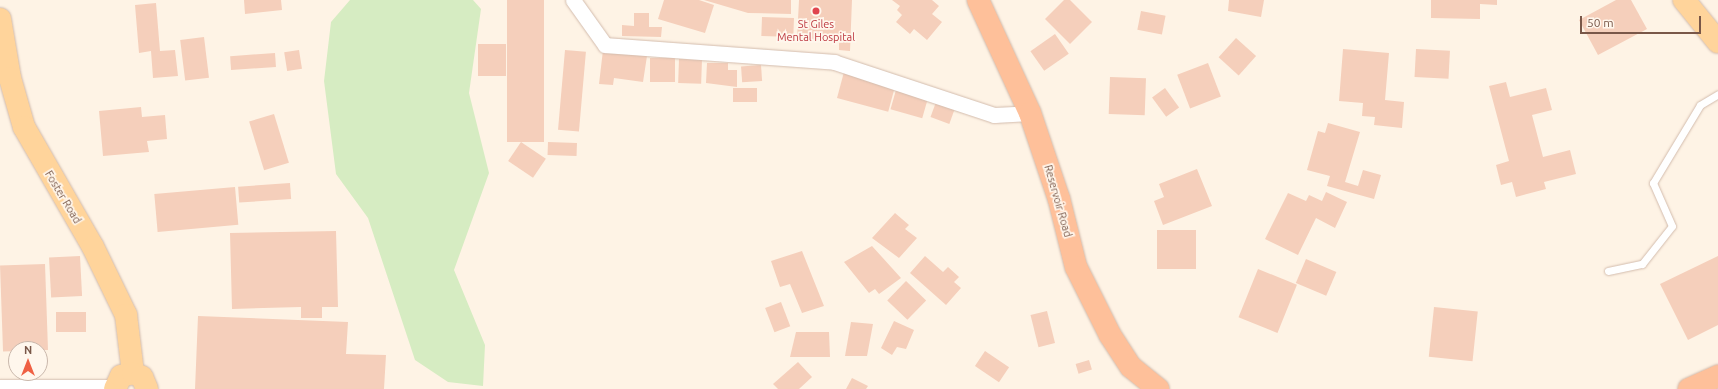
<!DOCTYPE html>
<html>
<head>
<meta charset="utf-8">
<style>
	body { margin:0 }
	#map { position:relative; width:1718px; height:389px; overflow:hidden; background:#fef3e5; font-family:Ubuntu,sans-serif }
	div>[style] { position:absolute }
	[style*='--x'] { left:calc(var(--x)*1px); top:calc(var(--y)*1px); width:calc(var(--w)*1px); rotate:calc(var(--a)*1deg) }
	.green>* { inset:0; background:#d6ecc2 }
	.building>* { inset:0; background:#f5cfbb; transform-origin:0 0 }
	.roads { filter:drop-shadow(0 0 1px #d3bcad) drop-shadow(0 0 1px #d3bcad) }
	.service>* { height:7px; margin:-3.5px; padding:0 3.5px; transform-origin:3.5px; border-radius:3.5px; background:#fff }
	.minor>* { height:15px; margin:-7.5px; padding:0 7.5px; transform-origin:7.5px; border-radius:7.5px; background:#fff }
	.primary>* { height:22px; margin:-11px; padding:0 11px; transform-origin:11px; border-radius:11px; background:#ffd49b }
	.trunk>* { height:22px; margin:-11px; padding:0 11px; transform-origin:11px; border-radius:11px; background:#fec09a }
	.dots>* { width:11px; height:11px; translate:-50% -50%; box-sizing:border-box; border:2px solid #fff7ed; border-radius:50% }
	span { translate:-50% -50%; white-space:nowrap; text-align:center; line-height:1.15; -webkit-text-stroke:3.5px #fff7ed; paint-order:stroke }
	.health-label { font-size:11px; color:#be3a42 }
	.street-label { font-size:11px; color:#795748 }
	.north { position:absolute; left:8px; top:341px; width:40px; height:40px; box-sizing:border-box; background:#fff7ed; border:1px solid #c9b7ab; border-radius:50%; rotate:0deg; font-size:11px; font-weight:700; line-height:16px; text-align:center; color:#795748 }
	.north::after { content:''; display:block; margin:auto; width:14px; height:18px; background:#ef6043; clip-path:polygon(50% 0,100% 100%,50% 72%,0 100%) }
	.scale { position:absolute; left:1580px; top:16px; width:121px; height:18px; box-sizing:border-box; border:2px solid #795748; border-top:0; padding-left:5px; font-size:12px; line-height:14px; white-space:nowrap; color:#795748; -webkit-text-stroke:3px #fff7ed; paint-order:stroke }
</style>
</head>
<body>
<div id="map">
	<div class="green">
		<div style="clip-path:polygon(350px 0,473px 0,481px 9px,469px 93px,489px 173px,454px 270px,485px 345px,483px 386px,448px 382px,415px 360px,368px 218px,336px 174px,324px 81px,331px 22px)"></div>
	</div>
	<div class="building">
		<div style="clip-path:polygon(244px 0,281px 0,282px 10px,245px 14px)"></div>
		<div style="left:507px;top:0;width:37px;height:142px"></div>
		<div style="clip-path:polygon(664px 0,699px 0,714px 5px,705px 33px,658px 19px)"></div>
		<div style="clip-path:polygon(704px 0,791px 0,791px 14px,748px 13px)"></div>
		<div style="clip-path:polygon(799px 0,852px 0,850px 51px,839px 50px,839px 40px,797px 39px)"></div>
		<div style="clip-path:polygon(892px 0,932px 0,939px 6px,932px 14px,942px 22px,927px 40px,914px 29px,910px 34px,896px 22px,902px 15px,897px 10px,900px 6px)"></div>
		<div style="clip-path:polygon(1064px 0,1070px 0,1092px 22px,1070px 44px,1045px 19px)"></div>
		<div style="clip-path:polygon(1229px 0,1264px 0,1261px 17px,1228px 11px)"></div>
		<div style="clip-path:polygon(1431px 0,1497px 0,1497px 5px,1480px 4px,1480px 19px,1431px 18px)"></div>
		<div style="clip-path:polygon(1616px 0,1631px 0,1647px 29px,1598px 55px,1579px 20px)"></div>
		<div style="clip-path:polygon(156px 3px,160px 51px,175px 50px,178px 76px,153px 78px,151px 51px,139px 53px,135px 5px)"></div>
		<div style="left:1141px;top:11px;width:25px;height:19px;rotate:11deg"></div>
		<div style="clip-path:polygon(634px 13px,649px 13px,649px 27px,662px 27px,661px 37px,622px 36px,622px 25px,634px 26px)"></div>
		<div style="left:762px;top:17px;width:32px;height:19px;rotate:2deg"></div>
		<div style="left:1055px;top:34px;width:24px;height:30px;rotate:55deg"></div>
		<div style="left:204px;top:37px;width:41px;height:24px;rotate:83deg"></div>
		<div style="left:1236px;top:38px;width:27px;height:26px;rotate:42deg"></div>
		<div style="left:478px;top:44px;width:28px;height:32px"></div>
		<div style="clip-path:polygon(1343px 49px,1389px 53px,1385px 100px,1404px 102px,1402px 128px,1374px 125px,1375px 117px,1362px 116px,1363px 103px,1339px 101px)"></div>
		<div style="left:1416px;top:49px;width:34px;height:28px;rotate:3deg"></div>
		<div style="left:299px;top:50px;width:19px;height:15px;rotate:81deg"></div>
		<div style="left:565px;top:50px;width:21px;height:80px;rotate:5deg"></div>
		<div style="clip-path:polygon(603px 50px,647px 56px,643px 82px,614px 78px,613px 85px,599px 84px)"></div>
		<div style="left:275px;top:53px;width:14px;height:45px;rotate:86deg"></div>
		<div style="left:650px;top:58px;width:25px;height:24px"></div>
		<div style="left:679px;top:59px;width:23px;height:24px;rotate:2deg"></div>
		<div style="clip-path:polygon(707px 63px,728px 63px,728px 70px,737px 70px,737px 87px,706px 83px)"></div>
		<div style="left:1208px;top:63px;width:36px;height:33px;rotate:69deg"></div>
		<div style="left:761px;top:65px;width:16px;height:20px;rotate:86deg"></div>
		<div style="left:844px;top:72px;width:53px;height:27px;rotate:15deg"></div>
		<div style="left:1110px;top:77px;width:36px;height:37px;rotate:2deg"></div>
		<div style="clip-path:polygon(1506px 82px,1510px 97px,1546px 88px,1552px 110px,1532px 115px,1543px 157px,1570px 150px,1576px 174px,1544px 182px,1546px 189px,1516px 197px,1512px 182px,1501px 185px,1496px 165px,1509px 161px,1489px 86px)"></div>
		<div style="left:757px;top:88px;width:14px;height:24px;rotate:90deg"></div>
		<div style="left:1165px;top:88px;width:24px;height:16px;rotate:54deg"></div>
		<div style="left:896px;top:90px;width:33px;height:20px;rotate:16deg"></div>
		<div style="left:936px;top:102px;width:20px;height:16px;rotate:20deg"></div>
		<div style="clip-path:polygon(141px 107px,142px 117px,165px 115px,167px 139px,147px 141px,149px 152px,103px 156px,99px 111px)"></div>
		<div style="left:274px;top:114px;width:51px;height:26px;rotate:73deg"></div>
		<div style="clip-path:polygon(1328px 123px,1360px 132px,1345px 182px,1358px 186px,1363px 170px,1381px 175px,1374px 199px,1327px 186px,1330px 176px,1307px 170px,1318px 131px,1325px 133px)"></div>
		<div style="left:521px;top:142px;width:30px;height:23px;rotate:34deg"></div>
		<div style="left:548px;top:142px;width:29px;height:13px;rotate:2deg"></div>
		<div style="clip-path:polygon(1197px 169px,1212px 206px,1163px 225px,1154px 201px,1164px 197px,1159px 184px)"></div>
		<div style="left:290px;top:183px;width:16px;height:52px;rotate:86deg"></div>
		<div style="left:235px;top:187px;width:38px;height:81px;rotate:85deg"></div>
		<div style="clip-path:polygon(1326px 192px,1347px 202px,1335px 228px,1316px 218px,1298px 255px,1265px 239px,1288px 193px,1306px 201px,1309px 195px,1322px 201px)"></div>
		<div style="clip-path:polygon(895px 213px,909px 225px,905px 229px,917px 238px,899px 258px,872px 238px)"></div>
		<div style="left:1157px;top:230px;width:39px;height:39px"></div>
		<div style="clip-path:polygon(336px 231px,338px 307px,322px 307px,322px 318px,301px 318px,301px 307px,232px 309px,230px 233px)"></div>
		<div style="clip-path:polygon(872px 246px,901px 278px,879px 294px,875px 289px,869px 293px,844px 262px)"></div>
		<div style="clip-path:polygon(802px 251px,824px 306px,802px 313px,790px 284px,780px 287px,771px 261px)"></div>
		<div style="left:80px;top:256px;width:40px;height:31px;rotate:87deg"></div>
		<div style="clip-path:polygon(925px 256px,943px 272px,948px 267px,959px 277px,954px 282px,961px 288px,946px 305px,910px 273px)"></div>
		<div style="clip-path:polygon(1718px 256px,1718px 325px,1688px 340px,1660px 284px)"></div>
		<div style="left:1306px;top:259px;width:33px;height:26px;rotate:23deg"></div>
		<div style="left:45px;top:264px;width:86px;height:45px;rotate:88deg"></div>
		<div style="left:1258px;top:269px;width:42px;height:52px;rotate:22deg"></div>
		<div style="left:906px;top:281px;width:28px;height:27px;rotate:44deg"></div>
		<div style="left:781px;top:302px;width:26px;height:17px;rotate:69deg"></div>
		<div style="left:1434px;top:307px;width:44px;height:50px;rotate:6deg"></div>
		<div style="left:1047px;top:311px;width:33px;height:17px;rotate:76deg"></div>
		<div style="left:56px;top:312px;width:30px;height:20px"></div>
		<div style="clip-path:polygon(198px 316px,348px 322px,346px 354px,386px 355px,384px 389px,195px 389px)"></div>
		<div style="clip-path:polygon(894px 321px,914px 330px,906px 349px,897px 347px,892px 355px,881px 348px)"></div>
		<div style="clip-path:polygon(851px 322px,873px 324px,867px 356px,845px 356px)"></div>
		<div style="clip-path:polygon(796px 332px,829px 332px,830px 357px,790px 357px)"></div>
		<div style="left:985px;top:351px;width:29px;height:18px;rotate:34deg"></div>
		<div style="left:1089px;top:360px;width:10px;height:14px;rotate:73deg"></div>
		<div style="clip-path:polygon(798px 362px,812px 377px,799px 389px,778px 389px,773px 384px)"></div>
		<div style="clip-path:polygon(852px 378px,868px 386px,866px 389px,846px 389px)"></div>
	</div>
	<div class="roads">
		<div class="service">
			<div style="--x:1608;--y:271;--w:35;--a:-12"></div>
			<div style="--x:1642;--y:264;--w:48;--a:-51.7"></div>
			<div style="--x:1672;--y:226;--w:47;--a:-113.8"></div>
			<div style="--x:1653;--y:183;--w:91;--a:-58.9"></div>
			<div style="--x:1700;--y:105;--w:21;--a:-31"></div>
		</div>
		<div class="minor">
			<div style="--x:573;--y:0;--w:55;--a:54.6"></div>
			<div style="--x:605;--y:45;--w:230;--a:4.2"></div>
			<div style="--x:834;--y:62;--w:169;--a:18.3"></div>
			<div style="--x:994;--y:115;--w:36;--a:-3"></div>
			<div style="--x:0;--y:387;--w:115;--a:0"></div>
		</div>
		<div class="primary">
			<div style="--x:1684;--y:0;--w:54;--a:51"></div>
			<div style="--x:0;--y:19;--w:60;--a:80.4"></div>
			<div style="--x:10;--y:78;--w:51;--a:74.1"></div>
			<div style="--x:24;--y:127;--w:138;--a:60.1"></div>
			<div style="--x:93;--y:247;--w:76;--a:64.1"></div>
			<div style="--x:126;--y:315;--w:58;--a:83.1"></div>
			<div style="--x:115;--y:389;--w:14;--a:-65"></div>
			<div style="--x:121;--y:376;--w:12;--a:-14"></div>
			<div style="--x:133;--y:373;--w:10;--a:24"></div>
			<div style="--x:142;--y:377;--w:13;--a:67"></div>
		</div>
		<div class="trunk">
			<div style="--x:978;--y:0;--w:124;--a:65.3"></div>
			<div style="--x:1030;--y:113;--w:91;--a:71.4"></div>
			<div style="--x:1059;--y:199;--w:70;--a:76"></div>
			<div style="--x:1076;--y:267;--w:76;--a:63.4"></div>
			<div style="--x:1110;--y:335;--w:38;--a:57"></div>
			<div style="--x:1131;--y:367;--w:35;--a:39"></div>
			<div style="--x:1689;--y:389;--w:32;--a:-24"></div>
		</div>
	</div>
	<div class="dots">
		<div style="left:816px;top:11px;background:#e0444e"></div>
	</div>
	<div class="health-label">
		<span style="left:816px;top:31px">St Giles<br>Mental Hospital</span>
	</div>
	<div class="street-label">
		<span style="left:63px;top:197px;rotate:59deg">Foster Road</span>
		<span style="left:1058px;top:201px;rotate:74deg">Reservoir Road</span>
	</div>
	<div class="north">N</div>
	<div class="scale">50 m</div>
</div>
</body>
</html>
